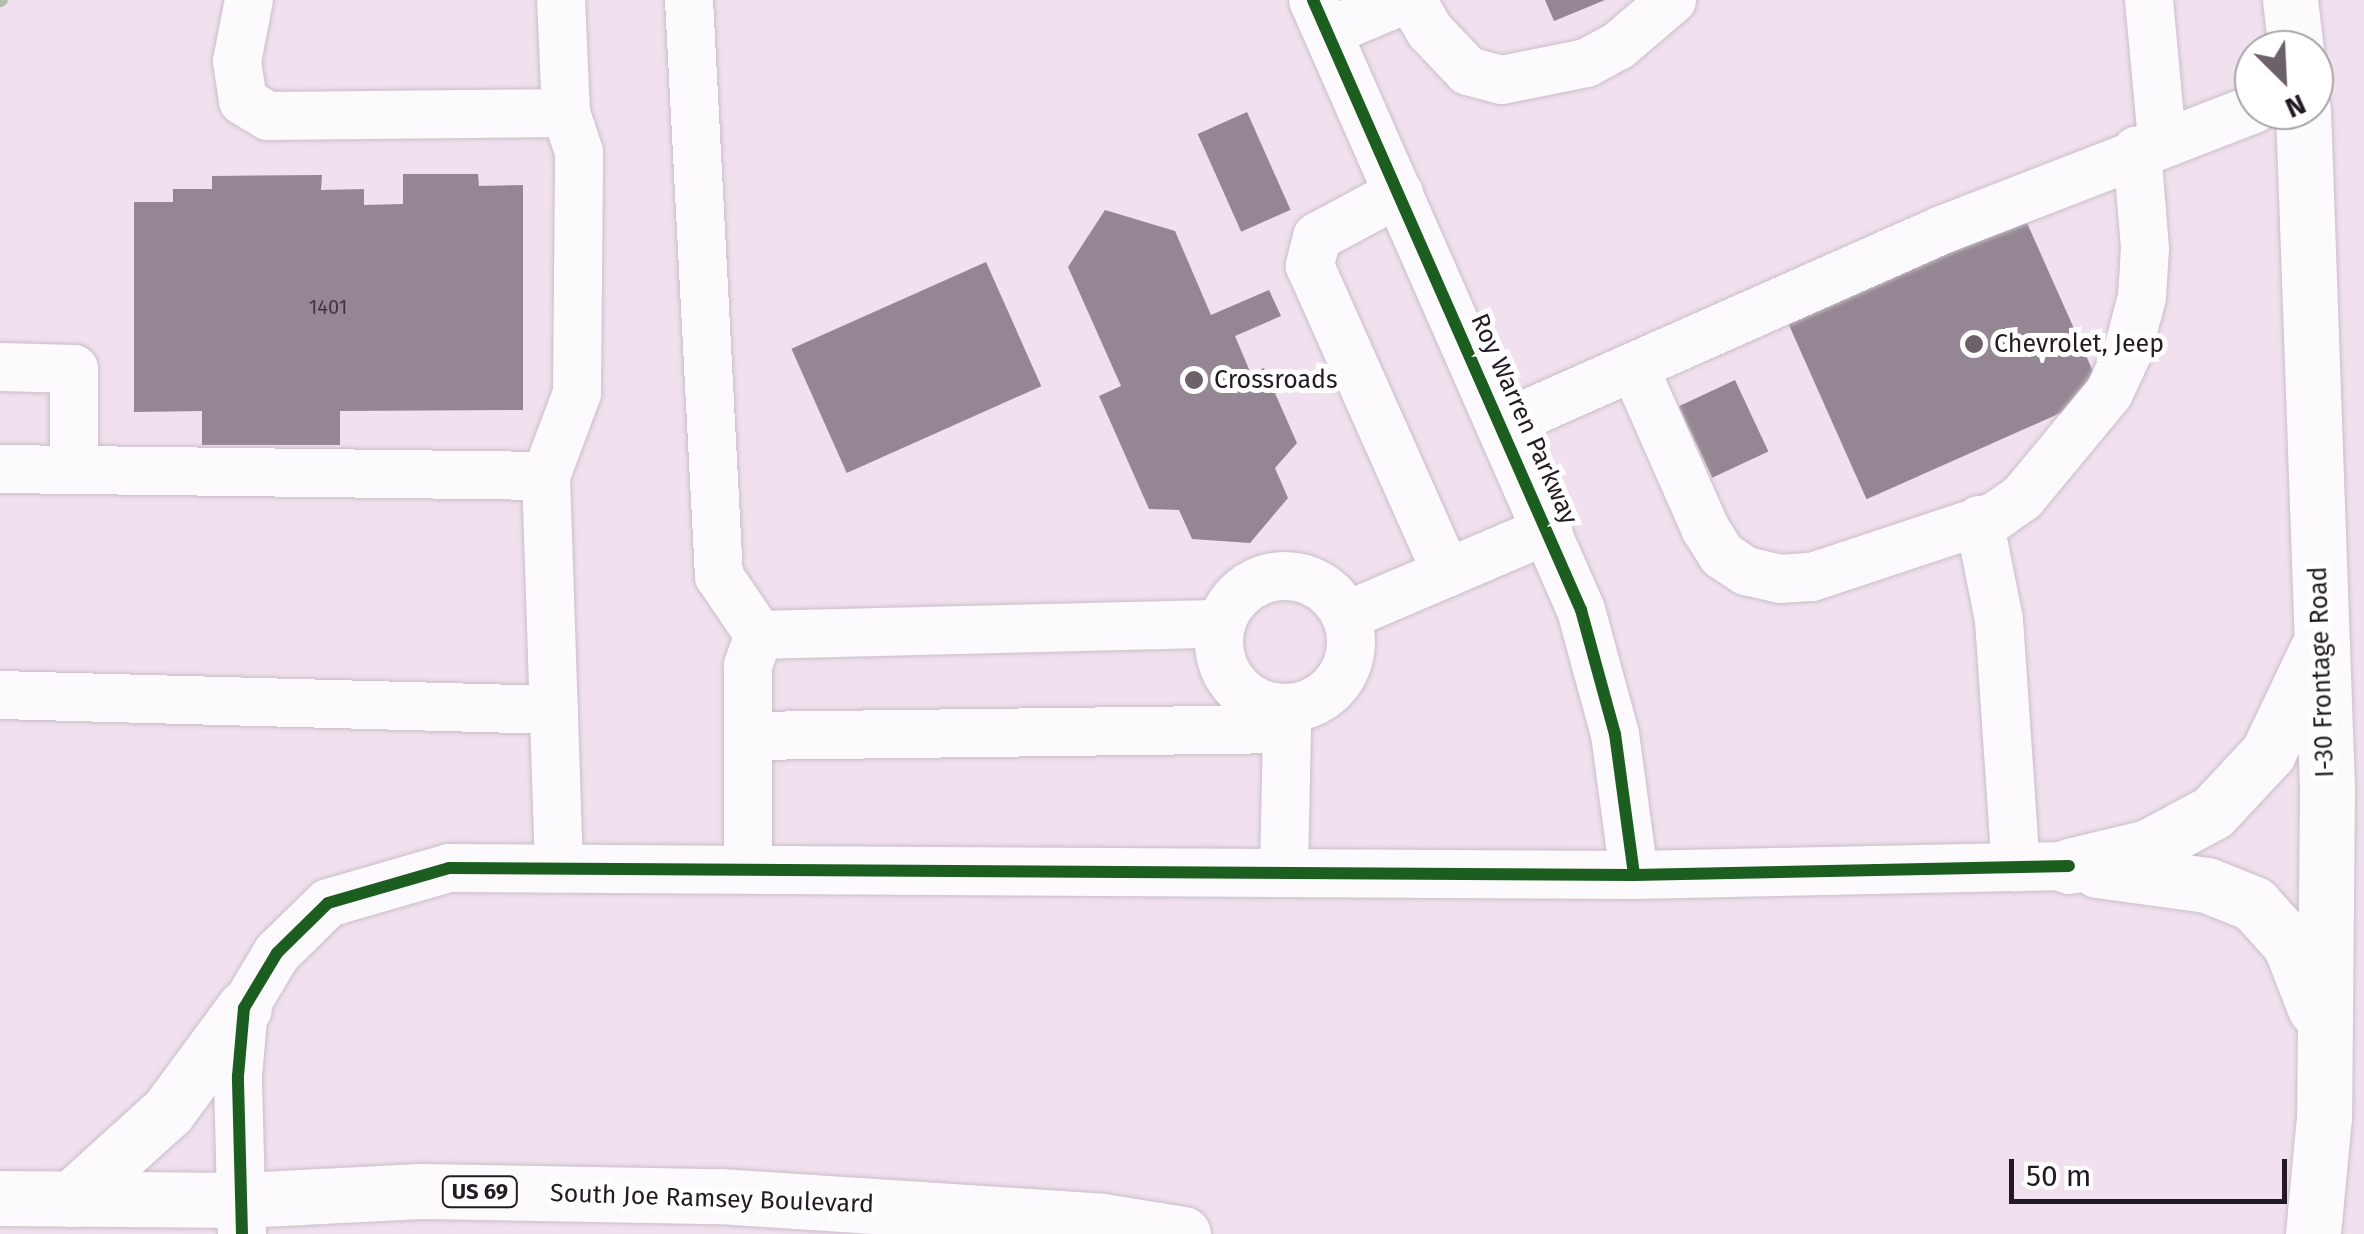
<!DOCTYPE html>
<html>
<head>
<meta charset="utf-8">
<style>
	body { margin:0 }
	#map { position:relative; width:2364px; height:1234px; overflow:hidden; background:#f1e1ef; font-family:"Fira Sans",sans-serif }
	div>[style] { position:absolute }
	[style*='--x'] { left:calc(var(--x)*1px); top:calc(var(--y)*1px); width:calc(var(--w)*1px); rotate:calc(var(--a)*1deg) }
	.stream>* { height:11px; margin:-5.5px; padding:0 5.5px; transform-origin:5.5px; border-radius:5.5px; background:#b3bea7 }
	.building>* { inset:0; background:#948793; transform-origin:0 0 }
	.roads { filter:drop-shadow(0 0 2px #c9bec8) drop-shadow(0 0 2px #c9bec8) }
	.minor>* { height:48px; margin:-24px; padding:0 24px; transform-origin:24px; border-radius:24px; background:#fdfafd }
	.minor>.ring { margin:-24px; padding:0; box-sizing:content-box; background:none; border:48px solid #fdfafd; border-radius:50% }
	.major>* { height:55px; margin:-27.5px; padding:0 27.5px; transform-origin:27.5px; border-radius:27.5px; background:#fdfafd }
	.highway>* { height:55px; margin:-27.5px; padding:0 27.5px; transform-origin:27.5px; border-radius:27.5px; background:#fdfafd }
	.cycleway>* { height:12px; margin:-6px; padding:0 6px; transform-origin:6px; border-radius:6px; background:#1b5e20 }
	.dots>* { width:28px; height:28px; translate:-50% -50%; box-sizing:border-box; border:5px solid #fff; border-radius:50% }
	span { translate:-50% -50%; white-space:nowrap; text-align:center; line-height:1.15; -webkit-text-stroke:10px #fff; paint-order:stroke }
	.number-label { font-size:20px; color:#40353f }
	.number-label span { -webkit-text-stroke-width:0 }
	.shield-label span { padding:2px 8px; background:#fff; border:2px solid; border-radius:8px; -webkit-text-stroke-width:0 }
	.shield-label { font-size:22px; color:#241a23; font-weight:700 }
	.poi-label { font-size:25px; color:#241a23 }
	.left { translate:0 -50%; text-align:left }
	.street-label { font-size:25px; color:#241a23 }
	.north { position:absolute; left:2234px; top:30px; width:100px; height:100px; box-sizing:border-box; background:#fff; border:2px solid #a7a3a7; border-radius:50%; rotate:156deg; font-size:28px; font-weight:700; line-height:40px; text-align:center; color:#241a23 }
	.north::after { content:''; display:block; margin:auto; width:35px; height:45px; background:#6c606a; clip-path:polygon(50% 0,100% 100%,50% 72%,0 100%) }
	.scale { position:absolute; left:2009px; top:1159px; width:278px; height:45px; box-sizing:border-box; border:5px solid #241a23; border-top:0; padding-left:12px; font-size:30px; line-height:35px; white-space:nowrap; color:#241a23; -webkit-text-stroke:8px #fff; paint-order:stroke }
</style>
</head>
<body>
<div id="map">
	<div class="stream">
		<div style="--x:0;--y:1;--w:2;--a:-27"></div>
	</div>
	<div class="building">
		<div style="clip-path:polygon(1545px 0,1605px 0,1554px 21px)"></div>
		<div style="left:1247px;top:112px;width:107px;height:54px;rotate:66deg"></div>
		<div style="clip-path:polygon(403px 174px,478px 174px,479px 186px,523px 185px,523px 410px,340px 411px,340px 445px,202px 445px,202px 411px,134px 412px,134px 202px,173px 202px,173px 189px,212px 189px,212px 176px,322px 175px,321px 190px,364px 189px,364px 205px,403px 204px)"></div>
		<div style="clip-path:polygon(1105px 210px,1175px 231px,1211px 315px,1269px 290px,1281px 316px,1235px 336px,1251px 374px,1264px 368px,1297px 443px,1275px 468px,1288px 498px,1250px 543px,1192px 539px,1179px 510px,1149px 509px,1099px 396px,1121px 386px,1068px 267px)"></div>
		<div style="left:2023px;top:214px;width:197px;height:259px;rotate:66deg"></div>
		<div style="left:986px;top:262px;width:136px;height:213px;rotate:66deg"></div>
		<div style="left:1735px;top:380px;width:79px;height:62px;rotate:65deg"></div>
	</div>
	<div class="roads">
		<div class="minor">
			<div style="--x:249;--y:0;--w:62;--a:101.1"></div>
			<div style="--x:237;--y:61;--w:40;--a:81.5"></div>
			<div style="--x:243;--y:101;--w:29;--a:31"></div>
			<div style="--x:268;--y:116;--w:298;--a:-0.6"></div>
			<div style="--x:689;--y:0;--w:577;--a:87.02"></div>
			<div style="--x:719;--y:576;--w:71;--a:55.9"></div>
			<div style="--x:759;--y:635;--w:33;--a:110"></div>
			<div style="--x:748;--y:666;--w:70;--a:90"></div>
			<div style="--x:748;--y:736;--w:539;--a:-0.74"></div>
			<div style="--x:1287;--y:729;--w:144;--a:91.2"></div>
			<div style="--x:1313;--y:0;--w:666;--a:66.28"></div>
			<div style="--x:1581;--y:610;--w:129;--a:74.7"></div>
			<div style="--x:1615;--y:734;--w:142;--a:82.3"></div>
			<div style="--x:1412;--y:0;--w:36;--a:60"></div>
			<div style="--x:1430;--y:31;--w:55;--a:46.5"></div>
			<div style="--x:1468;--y:71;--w:35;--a:15"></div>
			<div style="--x:1502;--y:80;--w:86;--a:-11.4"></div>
			<div style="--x:1586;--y:63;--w:36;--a:-28"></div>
			<div style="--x:1618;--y:46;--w:71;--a:-40.4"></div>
			<div style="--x:2149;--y:0;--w:141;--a:84.7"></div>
			<div style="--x:1328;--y:32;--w:82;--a:-22.8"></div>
			<div style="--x:1399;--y:193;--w:93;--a:151.8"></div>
			<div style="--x:1317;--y:237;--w:30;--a:104"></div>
			<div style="--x:1310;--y:266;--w:336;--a:66"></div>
			<div style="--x:0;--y:367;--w:74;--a:1.5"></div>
			<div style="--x:74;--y:369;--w:101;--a:90"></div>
			<div style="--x:1635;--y:369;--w:174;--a:66.2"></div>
			<div style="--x:1705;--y:528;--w:32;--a:58"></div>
			<div style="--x:1722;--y:555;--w:29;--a:34"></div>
			<div style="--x:1746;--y:571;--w:35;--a:13"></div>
			<div style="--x:1780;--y:579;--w:32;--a:-4"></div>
			<div style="--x:1812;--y:577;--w:194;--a:-18.3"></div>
			<div style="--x:1996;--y:516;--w:32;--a:-35"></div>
			<div style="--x:2022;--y:498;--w:136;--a:-50.4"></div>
			<div style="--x:2109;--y:393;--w:43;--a:-65.2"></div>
			<div style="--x:2127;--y:354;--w:59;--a:-75.3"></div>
			<div style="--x:2142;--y:297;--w:49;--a:-86.5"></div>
			<div style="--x:2145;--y:248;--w:98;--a:-94.7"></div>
			<div style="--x:1502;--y:425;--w:481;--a:-23.9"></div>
			<div style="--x:1942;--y:230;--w:335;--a:-21.2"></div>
			<div style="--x:0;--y:469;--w:546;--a:0.73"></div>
			<div style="--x:1979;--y:520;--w:102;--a:78.7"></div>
			<div style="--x:1999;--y:620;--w:248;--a:86.1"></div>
			<div class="ring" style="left:1219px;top:576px;width:84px;height:84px"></div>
			<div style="--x:1346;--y:616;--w:220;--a:-23.1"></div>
			<div style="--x:759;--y:635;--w:462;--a:-1.4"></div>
			<div style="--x:0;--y:695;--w:554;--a:1.55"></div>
			<div style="--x:559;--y:868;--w:392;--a:-91.9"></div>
			<div style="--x:546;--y:476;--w:89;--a:-69.5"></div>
			<div style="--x:577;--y:393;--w:241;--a:-89.5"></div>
			<div style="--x:579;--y:152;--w:41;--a:-108.4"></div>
			<div style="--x:566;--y:113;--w:113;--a:-92.5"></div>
			<div style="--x:748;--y:869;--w:133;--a:-90"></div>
			<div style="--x:242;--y:1234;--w:158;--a:-91.5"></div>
			<div style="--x:238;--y:1076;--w:68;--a:-85"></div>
			<div style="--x:244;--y:1008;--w:64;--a:-59"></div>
			<div style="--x:277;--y:953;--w:71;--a:-44.4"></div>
			<div style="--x:328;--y:903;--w:126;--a:-16.1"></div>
			<div style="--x:449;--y:868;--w:1185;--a:0.34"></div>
			<div style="--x:1634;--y:875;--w:435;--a:-1.2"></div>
		</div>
		<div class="major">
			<div style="--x:2290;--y:0;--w:50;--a:83.2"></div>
			<div style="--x:2303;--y:110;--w:678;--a:87.97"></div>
			<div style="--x:2327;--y:788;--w:329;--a:90.5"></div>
			<div style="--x:2324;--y:1117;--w:118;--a:95.4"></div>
			<div style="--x:2069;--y:866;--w:81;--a:-13.5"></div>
			<div style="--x:2148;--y:847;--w:74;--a:-28.3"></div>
			<div style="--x:2213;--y:812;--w:81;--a:-47"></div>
			<div style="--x:2268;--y:753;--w:112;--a:-64.6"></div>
			<div style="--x:2097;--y:870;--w:111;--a:7.8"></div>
			<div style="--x:2207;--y:885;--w:51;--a:22"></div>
			<div style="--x:2254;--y:904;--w:54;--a:48"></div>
			<div style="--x:2290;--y:944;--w:69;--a:68.7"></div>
		</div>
		<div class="highway">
			<div style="--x:0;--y:1198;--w:242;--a:0.5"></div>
			<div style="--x:242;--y:1200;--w:178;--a:-2.9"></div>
			<div style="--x:420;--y:1191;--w:299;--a:1"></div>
			<div style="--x:719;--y:1196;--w:384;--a:3.7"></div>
			<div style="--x:1102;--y:1221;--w:82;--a:9.1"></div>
			<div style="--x:71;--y:1199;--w:131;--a:-42.2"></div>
			<div style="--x:168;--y:1111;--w:128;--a:-53.6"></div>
		</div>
	</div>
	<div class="cycleway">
		<div style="--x:1313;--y:0;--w:666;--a:66.28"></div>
		<div style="--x:1581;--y:610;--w:129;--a:74.7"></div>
		<div style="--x:1615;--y:734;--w:142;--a:82.3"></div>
		<div style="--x:242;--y:1234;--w:158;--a:-91.5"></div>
		<div style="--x:238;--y:1076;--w:68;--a:-85"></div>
		<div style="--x:244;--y:1008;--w:64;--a:-59"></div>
		<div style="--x:277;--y:953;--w:71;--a:-44.4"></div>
		<div style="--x:328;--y:903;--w:126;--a:-16.1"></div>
		<div style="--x:449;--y:868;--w:1185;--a:0.34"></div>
		<div style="--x:1634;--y:875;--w:435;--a:-1.2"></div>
	</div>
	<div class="dots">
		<div style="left:1974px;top:344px;background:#6c606a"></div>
		<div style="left:1194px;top:380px;background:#6c606a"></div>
	</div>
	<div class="number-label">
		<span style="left:328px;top:307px">1401</span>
	</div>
	<div class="shield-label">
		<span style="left:480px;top:1192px">US 69</span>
	</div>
	<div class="poi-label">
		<span class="left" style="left:1994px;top:344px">Chevrolet, Jeep</span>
		<span class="left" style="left:1214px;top:380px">Crossroads</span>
	</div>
	<div class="street-label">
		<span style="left:1524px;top:419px;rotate:66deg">Roy Warren Parkway</span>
		<span style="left:2322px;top:672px;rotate:-92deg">I-30 Frontage Road</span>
		<span style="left:712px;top:1199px;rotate:2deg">South Joe Ramsey Boulevard</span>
	</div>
	<div class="north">N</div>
	<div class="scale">50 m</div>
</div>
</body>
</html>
